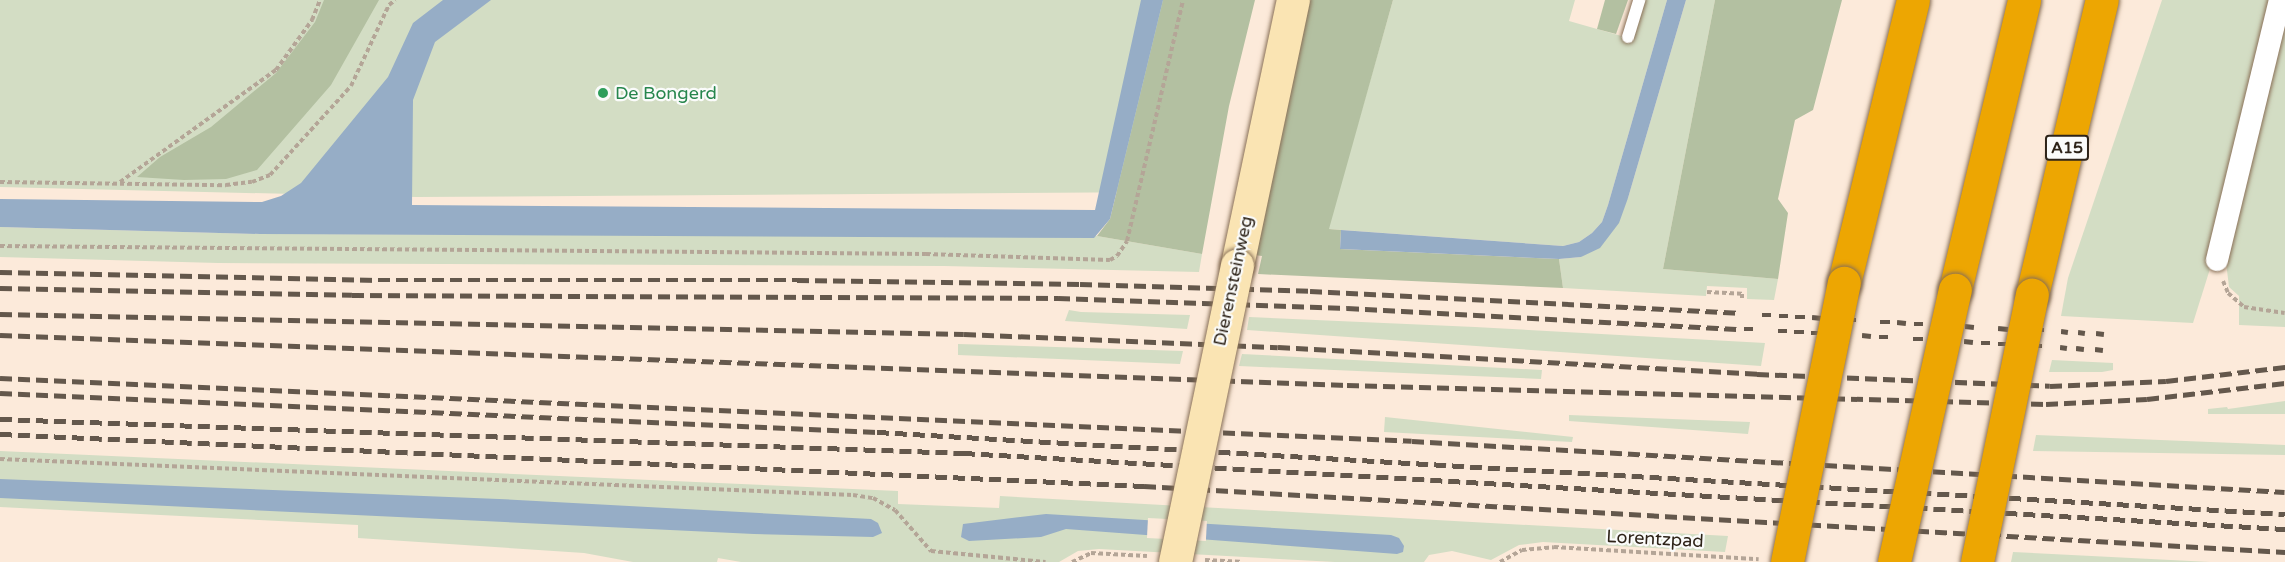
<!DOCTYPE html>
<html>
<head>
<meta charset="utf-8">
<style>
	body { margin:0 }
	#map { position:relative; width:2285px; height:562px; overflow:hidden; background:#fceada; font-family:"Varela Round",sans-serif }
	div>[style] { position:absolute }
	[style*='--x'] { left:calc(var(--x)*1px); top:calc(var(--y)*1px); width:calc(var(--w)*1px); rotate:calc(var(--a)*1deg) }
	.green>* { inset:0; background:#d3ddc4 }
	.forest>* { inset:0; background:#b3c0a1 }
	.water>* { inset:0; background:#96adc6 }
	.pier>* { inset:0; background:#fceada; transform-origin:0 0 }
	.path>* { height:4px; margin-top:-2px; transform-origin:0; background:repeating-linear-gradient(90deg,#b4a597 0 4.5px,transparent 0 7.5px) }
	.roads { filter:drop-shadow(0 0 2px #897057) drop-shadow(0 0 2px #897057) }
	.lane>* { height:12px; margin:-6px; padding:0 6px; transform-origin:6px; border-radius:6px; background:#fff }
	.street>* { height:22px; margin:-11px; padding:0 11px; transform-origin:11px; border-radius:11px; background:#fff }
	.secondary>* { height:33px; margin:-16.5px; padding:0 16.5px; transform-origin:16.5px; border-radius:16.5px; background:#fae4b3 }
	.highway>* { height:33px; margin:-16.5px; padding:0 16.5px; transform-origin:16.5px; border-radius:16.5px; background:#eda602 }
	.rail>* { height:4.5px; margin-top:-2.25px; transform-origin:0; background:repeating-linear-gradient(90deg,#64584c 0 12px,transparent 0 18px) }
	.bridges { filter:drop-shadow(0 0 2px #897057) drop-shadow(0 0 2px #897057) }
	.secondary-bridge>* { height:33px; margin:-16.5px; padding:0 16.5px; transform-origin:16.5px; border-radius:16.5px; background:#fae4b3 }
	.highway-bridge>* { height:33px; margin:-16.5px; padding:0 16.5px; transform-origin:16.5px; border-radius:16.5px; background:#eda602 }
	.dots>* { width:16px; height:16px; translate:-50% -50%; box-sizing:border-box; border:3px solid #fafbfa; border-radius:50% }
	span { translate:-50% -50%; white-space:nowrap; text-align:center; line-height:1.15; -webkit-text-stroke:4.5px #fafbfa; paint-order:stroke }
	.shield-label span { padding:2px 4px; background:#fafbfa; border:2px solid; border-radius:4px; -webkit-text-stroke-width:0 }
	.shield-label { font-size:16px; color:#2d2318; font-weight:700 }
	.leisure-label { font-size:18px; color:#27864d }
	.left { translate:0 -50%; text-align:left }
	.street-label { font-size:18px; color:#2d2318 }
</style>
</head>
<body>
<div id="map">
	<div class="green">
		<div style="clip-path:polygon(0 0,1237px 0,1172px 192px,416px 197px,0 187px)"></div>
		<div style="clip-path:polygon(1393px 0,1575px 0,1569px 21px,1632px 39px,1645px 0,1667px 0,1608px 205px,1602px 222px,1592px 233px,1579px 242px,1563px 246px,1328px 229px)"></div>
		<div style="clip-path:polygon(1686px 0,1715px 0,1663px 269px,1778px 279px,1774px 300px,1747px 299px,1747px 288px,1707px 286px,1706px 296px,1563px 288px,1559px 259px,1581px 257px,1628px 198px)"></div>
		<div style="clip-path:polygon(2162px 0,2270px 0,2209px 272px,2193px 323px,2061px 316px,2068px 278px)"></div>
		<div style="clip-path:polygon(2285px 12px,2285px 327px,2239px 325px,2239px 296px,2229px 287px,2226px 262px)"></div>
		<div style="clip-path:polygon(0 227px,260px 234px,1097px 236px,1202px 254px,1199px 272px,944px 266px,218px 263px,0 257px)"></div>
		<div style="clip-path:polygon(1069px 310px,1081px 312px,1190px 315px,1187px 329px,1065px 321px)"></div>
		<div style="clip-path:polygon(1249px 317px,1475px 327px,1765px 343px,1761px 366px,1247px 330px)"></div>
		<div style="clip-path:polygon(958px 344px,1183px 351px,1180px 364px,958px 355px)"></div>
		<div style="clip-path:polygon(1242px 354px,1542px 370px,1541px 379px,1239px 366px)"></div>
		<div style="clip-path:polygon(2052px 360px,2113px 363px,2113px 370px,2102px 372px,2049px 372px)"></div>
		<div style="clip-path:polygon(2285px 401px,2285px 414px,2208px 414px,2208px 409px,2227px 407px,2228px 409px)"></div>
		<div style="clip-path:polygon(1569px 415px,1750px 422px,1748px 434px,1569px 421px)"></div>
		<div style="clip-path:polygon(1385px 417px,1573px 437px,1572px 442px,1384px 432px)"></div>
		<div style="clip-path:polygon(2036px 435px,2285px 445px,2285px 455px,2033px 451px)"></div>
		<div style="clip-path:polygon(0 451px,898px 491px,898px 504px,999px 508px,1000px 496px,1728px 536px,1725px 552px,1543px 542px,1519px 545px,1491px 560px,1452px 551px,1429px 555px,1424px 562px,1335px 562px,1099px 549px,1078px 551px,1059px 562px,741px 562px,718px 558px,717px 562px,633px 562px,584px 553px,358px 538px,358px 525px,0 507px)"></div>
		<div style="clip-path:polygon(2013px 552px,2151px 559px,2210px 562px,2011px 562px)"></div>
	</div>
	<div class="forest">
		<div style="clip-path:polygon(324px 0,379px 0,331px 85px,257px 170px,226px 179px,184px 180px,137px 177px,160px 157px,211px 127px,276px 73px,315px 22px)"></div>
		<div style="clip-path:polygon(1163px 0,1255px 0,1229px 106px,1202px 254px,1097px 236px,1110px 219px)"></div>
		<div style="clip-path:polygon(1308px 0,1393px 0,1329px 229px,1341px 230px,1340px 249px,1559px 259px,1563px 288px,1258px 274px,1262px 256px,1254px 255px)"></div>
		<div style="clip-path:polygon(1605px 0,1628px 0,1616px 34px,1597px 29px)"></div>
		<div style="clip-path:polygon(1715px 0,1842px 0,1813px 110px,1795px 120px,1778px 199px,1788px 213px,1778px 279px,1663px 269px)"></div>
	</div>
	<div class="water">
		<div style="clip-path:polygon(443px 0,491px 0,435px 42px,413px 100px,412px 205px,1095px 210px,1141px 0,1163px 0,1110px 219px,1094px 238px,260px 234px,0 227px,0 199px,262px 202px,281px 196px,301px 183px,388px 77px,413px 23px)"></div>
		<div style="clip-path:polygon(1667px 0,1686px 0,1628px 198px,1619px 223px,1600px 248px,1581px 257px,1559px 259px,1340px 249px,1341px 230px,1563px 246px,1579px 242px,1592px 233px,1602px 222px,1608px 205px)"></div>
		<div style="clip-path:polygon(0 479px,499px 499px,871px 519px,878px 523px,882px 533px,873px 537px,754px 534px,0 498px)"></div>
		<div style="clip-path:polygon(1046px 514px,1391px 535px,1399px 538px,1404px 546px,1403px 552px,1397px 554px,1066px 529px,1041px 537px,969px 541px,961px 537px,963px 524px)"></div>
	</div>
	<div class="pier">
		<div style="left:1148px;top:518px;width:59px;height:20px;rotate:3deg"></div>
	</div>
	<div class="path">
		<div style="--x:0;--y:182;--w:226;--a:0.8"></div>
		<div style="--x:226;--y:185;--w:26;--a:-7"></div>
		<div style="--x:252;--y:182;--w:19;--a:-21"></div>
		<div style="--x:270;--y:175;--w:120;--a:-47.7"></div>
		<div style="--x:351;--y:86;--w:89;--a:-64.9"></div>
		<div style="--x:389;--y:5;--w:8;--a:-40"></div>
		<div style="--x:120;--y:182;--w:192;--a:-35.7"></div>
		<div style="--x:276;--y:70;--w:62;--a:-54.2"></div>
		<div style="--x:312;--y:20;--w:22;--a:-68"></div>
		<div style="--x:0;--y:246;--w:926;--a:0.49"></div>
		<div style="--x:926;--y:254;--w:184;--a:1.9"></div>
		<div style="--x:1110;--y:260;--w:8;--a:-30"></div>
		<div style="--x:1117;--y:256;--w:18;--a:-56"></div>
		<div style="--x:1127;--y:241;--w:247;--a:-76.9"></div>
		<div style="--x:2223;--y:281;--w:13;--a:67"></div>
		<div style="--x:2228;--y:293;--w:21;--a:41"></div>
		<div style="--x:2244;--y:307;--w:41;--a:8.3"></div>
		<div style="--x:1707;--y:292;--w:35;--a:3"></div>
		<div style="--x:1742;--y:294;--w:4;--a:90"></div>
		<div style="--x:0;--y:459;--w:854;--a:2.42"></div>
		<div style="--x:853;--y:495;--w:20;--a:9"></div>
		<div style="--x:873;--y:498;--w:25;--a:29"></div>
		<div style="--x:895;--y:510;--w:55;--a:48.7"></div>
		<div style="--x:931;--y:551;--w:115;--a:5.5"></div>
		<div style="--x:1205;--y:560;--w:35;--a:3"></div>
		<div style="--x:1072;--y:562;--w:21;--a:-25"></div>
		<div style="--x:1091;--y:553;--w:56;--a:3.1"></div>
		<div style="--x:1500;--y:562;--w:25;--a:-29"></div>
		<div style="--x:1522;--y:550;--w:32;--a:-5"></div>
		<div style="--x:1554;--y:547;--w:205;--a:3.4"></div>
	</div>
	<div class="roads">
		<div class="lane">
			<div style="--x:1628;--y:37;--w:39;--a:-73"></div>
		</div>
		<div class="street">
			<div style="--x:2217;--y:260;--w:268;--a:-76.4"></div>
		</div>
		<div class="secondary">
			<div style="--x:1237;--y:265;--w:271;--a:-78.1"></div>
		</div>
		<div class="highway">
			<div style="--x:1844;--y:283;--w:291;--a:-76.3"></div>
			<div style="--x:1955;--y:290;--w:298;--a:-76.6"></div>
			<div style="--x:2032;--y:295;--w:303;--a:-76.7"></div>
		</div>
	</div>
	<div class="rail">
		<div style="--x:0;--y:272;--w:378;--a:1.2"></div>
		<div style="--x:378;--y:280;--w:419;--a:0"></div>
		<div style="--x:797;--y:280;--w:283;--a:0.8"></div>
		<div style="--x:1080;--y:284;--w:230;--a:1.7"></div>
		<div style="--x:1310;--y:291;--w:428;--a:2.9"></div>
		<div style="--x:0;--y:288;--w:352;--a:1.1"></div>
		<div style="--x:352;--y:295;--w:706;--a:0.24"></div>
		<div style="--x:1058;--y:298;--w:289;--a:2"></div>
		<div style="--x:1347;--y:308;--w:390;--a:3.1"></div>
		<div style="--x:0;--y:314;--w:964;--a:1.19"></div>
		<div style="--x:964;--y:334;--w:314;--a:2.4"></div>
		<div style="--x:1278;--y:347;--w:480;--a:3.2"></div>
		<div style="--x:1757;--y:374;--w:293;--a:2.3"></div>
		<div style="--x:2050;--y:386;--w:116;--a:-2.5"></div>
		<div style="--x:2166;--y:381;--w:120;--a:-6.7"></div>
		<div style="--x:1762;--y:315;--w:9;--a:0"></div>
		<div style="--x:1779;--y:316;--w:9;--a:0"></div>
		<div style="--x:1795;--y:317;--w:10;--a:0"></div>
		<div style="--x:1812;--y:317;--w:10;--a:6"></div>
		<div style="--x:1846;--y:320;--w:10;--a:0"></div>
		<div style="--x:1880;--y:322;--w:10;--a:0"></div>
		<div style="--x:1897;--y:322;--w:9;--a:6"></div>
		<div style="--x:1914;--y:324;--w:9;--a:0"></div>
		<div style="--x:1948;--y:326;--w:9;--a:0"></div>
		<div style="--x:1965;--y:326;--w:9;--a:6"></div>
		<div style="--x:1998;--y:328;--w:10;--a:6"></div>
		<div style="--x:1744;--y:329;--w:9;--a:0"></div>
		<div style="--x:2015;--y:329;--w:10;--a:6"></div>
		<div style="--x:2034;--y:330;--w:10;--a:0"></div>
		<div style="--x:1778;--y:331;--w:9;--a:0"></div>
		<div style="--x:2061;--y:331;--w:7;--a:8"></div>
		<div style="--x:1794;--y:332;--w:10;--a:0"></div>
		<div style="--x:2078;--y:332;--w:7;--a:8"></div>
		<div style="--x:1811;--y:333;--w:10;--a:0"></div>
		<div style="--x:2096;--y:333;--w:8;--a:7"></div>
		<div style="--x:1828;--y:334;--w:10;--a:0"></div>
		<div style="--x:0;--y:335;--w:1348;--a:2.13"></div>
		<div style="--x:1347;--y:385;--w:699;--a:1.56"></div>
		<div style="--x:2046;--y:404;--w:101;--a:-2.8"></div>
		<div style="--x:2147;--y:399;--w:139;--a:-6.6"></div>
		<div style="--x:1862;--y:335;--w:9;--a:6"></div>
		<div style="--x:1879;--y:337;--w:9;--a:0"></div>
		<div style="--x:1913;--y:339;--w:10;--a:0"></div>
		<div style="--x:1930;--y:340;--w:9;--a:0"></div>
		<div style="--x:1964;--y:341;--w:9;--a:6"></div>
		<div style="--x:1981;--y:343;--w:9;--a:0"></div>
		<div style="--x:1998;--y:344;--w:9;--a:0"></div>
		<div style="--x:2015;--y:344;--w:9;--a:6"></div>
		<div style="--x:2033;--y:346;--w:9;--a:0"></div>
		<div style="--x:2060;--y:347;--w:7;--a:8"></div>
		<div style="--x:2076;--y:348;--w:8;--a:7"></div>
		<div style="--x:2095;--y:349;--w:8;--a:7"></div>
		<div style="--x:0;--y:378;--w:1413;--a:2.55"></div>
		<div style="--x:1412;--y:441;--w:874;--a:3.34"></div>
		<div style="--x:0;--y:393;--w:878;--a:2.55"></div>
		<div style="--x:877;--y:432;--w:1410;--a:3.33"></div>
		<div style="--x:0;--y:419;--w:964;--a:2.02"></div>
		<div style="--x:963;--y:453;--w:1324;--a:3.29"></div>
		<div style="--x:0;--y:434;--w:1145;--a:2.6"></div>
		<div style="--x:1144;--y:486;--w:1143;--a:3.31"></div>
	</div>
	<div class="bridges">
		<div class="secondary-bridge">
			<div style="--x:1175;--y:562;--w:303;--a:-78.2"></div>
		</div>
		<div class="highway-bridge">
			<div style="--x:1787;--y:562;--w:285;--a:-78.5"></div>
			<div style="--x:1894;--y:562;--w:279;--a:-77.4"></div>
			<div style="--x:1977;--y:562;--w:273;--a:-78.4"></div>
		</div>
	</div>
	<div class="dots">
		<div style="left:603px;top:93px;background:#2e9e5b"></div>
	</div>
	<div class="shield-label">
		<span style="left:2067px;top:148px">A15</span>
	</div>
	<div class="leisure-label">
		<span class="left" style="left:615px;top:93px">De Bongerd</span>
	</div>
	<div class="street-label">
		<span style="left:1233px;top:281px;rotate:-78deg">Dierensteinweg</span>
		<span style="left:1655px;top:539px;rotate:3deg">Lorentzpad</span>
	</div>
</div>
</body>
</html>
